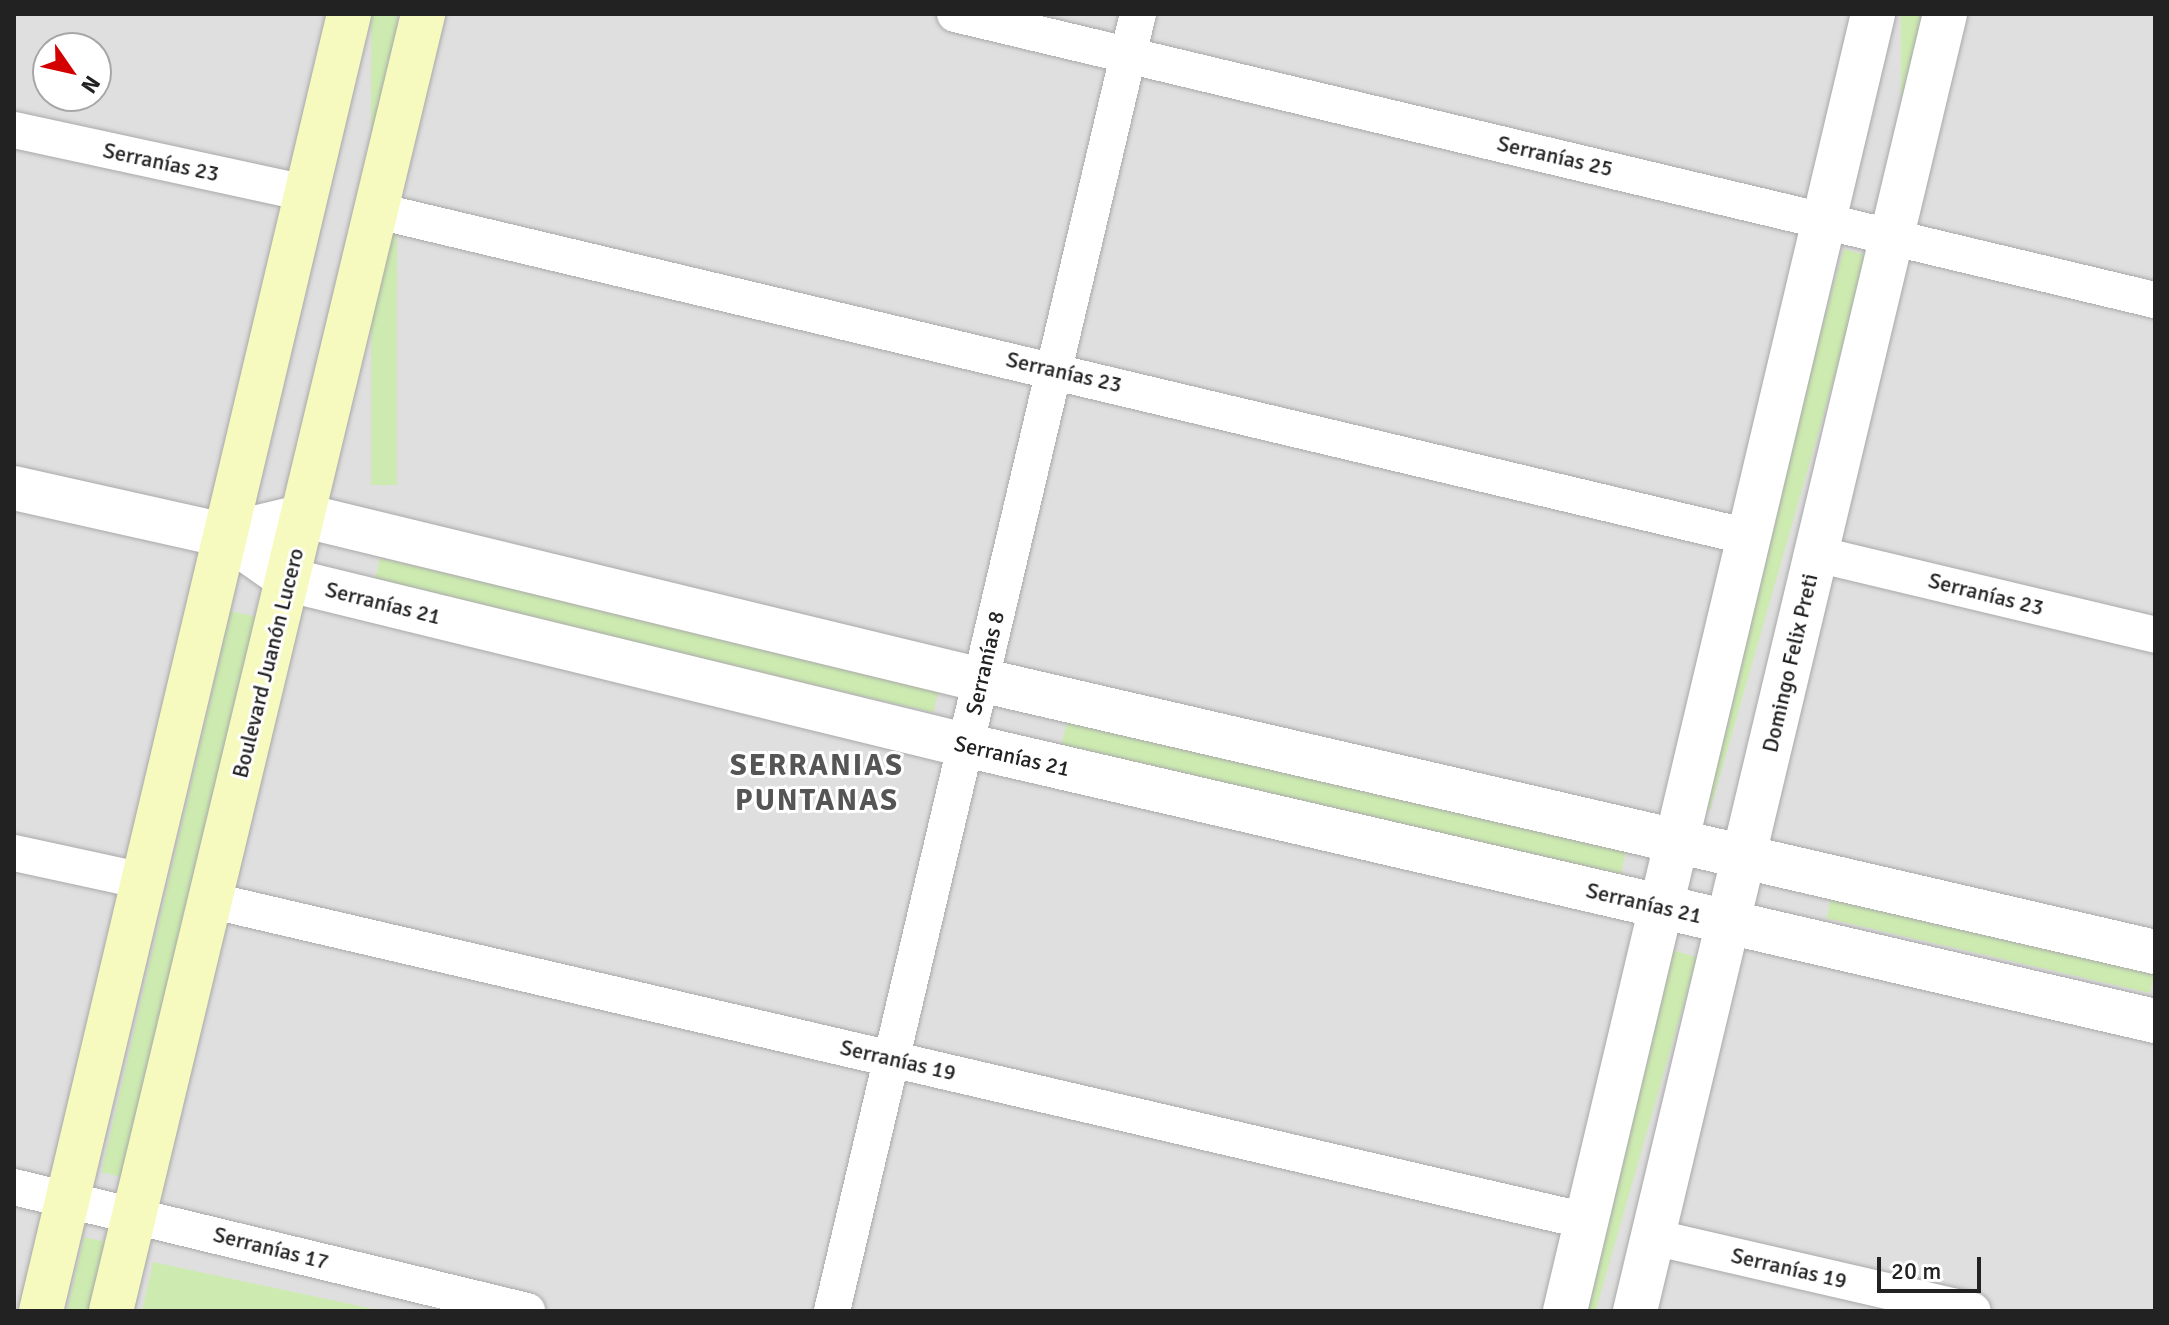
<!DOCTYPE html>
<html>
<head>
<meta charset="utf-8">
<style>
	body { margin:0 }
	#map { position:relative; width:2169px; height:1325px; overflow:hidden; background:#f2efe9; font-family:Signika,sans-serif }
	div>[style] { position:absolute }
	[style*='--x'] { left:calc(var(--x)*1px); top:calc(var(--y)*1px); width:calc(var(--w)*1px); rotate:calc(var(--a)*1deg) }
	.residential>* { inset:0; background:#e0dfdf }
	.grass>* { inset:0; background:#cdebb0; transform-origin:0 0 }
	.roads { filter:drop-shadow(0 0 2px #a9a9a9) drop-shadow(0 0 2px #a9a9a9) }
	.minor>* { height:36px; margin:-18px; padding:0 18px; transform-origin:18px; border-radius:18px; background:#fff }
	.tertiary>* { height:44px; margin:-22px; padding:0 22px; transform-origin:22px; border-radius:22px; background:#fff }
	.secondary>* { height:44px; margin:-22px; padding:0 22px; transform-origin:22px; border-radius:22px; background:#f7fabf }
	span { translate:-50% -50%; white-space:nowrap; text-align:center; line-height:1.15; -webkit-text-stroke:6px #fff; paint-order:stroke }
	.street-label { font-size:22px; color:#222 }
	.district-label { font-size:30px; color:#555; font-weight:700; letter-spacing:2px }
	.frame { position:absolute; inset:0; border:16px solid #222; pointer-events:none }
	.north { position:absolute; left:32px; top:32px; width:80px; height:80px; box-sizing:border-box; background:#fff; border:2px solid #a7a7a7; border-radius:50%; rotate:124deg; font-size:22px; font-weight:700; line-height:32px; text-align:center; color:#222 }
	.north::after { content:''; display:block; margin:auto; width:28px; height:36px; background:#d40000; clip-path:polygon(50% 0,100% 100%,50% 72%,0 100%) }
	.scale { position:absolute; left:1877px; top:1257px; width:104px; height:36px; box-sizing:border-box; border:4px solid #222; border-top:0; padding-left:10px; font-size:24px; line-height:28px; white-space:nowrap; color:#222; -webkit-text-stroke:6px #fff; paint-order:stroke }
</style>
</head>
<body>
<div id="map">
	<div class="residential">
		<div style="clip-path:polygon(evenodd,14px 14px,2155px 14px,2155px 1311px,14px 1311px,14px 14px,48px 48px,96px 48px,96px 96px,48px 96px,48px 48px)"></div>
	</div>
	<div class="grass">
		<div style="left:371px;top:14px;width:26px;height:471px"></div>
		<div style="left:1901px;top:14px;width:26px;height:173px"></div>
		<div style="left:1844px;top:249px;width:26px;height:576px;rotate:16deg"></div>
		<div style="left:380px;top:558px;width:574px;height:26px;rotate:13deg"></div>
		<div style="left:231px;top:611px;width:26px;height:576px;rotate:13deg"></div>
		<div style="left:1067px;top:721px;width:574px;height:26px;rotate:13deg"></div>
		<div style="left:1832px;top:894px;width:332px;height:25px;rotate:13deg"></div>
		<div style="left:1672px;top:950px;width:26px;height:372px;rotate:16deg"></div>
		<div style="left:84px;top:1237px;width:26px;height:76px;rotate:13deg"></div>
		<div style="clip-path:polygon(153px 1262px,383px 1311px,142px 1311px)"></div>
	</div>
	<div class="roads">
		<div class="minor">
			<div style="--x:955;--y:14;--w:1234;--a:13.41"></div>
			<div style="--x:14;--y:130;--w:302;--a:12.2"></div>
			<div style="--x:378;--y:211;--w:1409;--a:13.38"></div>
			<div style="--x:1816;--y:554;--w:349;--a:13.4"></div>
			<div style="--x:14;--y:853;--w:128;--a:12.2"></div>
			<div style="--x:209;--y:900;--w:1414;--a:13.12"></div>
			<div style="--x:14;--y:1187;--w:528;--a:13.59"></div>
			<div style="--x:1653;--y:1237;--w:328;--a:13"></div>
			<div style="--x:832;--y:1311;--w:1333;--a:-76.73"></div>
		</div>
		<div class="tertiary">
			<div style="--x:14;--y:488;--w:216;--a:12.6"></div>
			<div style="--x:2155;--y:952;--w:1205;--a:-166.96"></div>
			<div style="--x:981;--y:680;--w:696;--a:-166.36"></div>
			<div style="--x:305;--y:516;--w:82;--a:166.6"></div>
			<div style="--x:225;--y:535;--w:78;--a:35.1"></div>
			<div style="--x:289;--y:580;--w:696;--a:13.72"></div>
			<div style="--x:965;--y:745;--w:1222;--a:13.06"></div>
			<div style="--x:1565;--y:1311;--w:1333;--a:-76.64"></div>
			<div style="--x:1635;--y:1311;--w:1334;--a:-76.56"></div>
		</div>
		<div class="secondary">
			<div style="--x:41;--y:1311;--w:1333;--a:-76.64"></div>
			<div style="--x:111;--y:1311;--w:1334;--a:-76.47"></div>
		</div>
	</div>
	<div class="street-label">
		<span style="left:1555px;top:156px;rotate:13deg">Serranías 25</span>
		<span style="left:161px;top:162px;rotate:12deg">Serranías 23</span>
		<span style="left:1064px;top:372px;rotate:13deg">Serranías 23</span>
		<span style="left:1986px;top:594px;rotate:14deg">Serranías 23</span>
		<span style="left:383px;top:603px;rotate:14deg">Serranías 21</span>
		<span style="left:268px;top:663px;rotate:-76deg">Boulevard Juanón Lucero</span>
		<span style="left:985px;top:663px;rotate:-77deg">Serranías 8</span>
		<span style="left:1790px;top:663px;rotate:-77deg">Domingo Felix Preti</span>
		<span style="left:1012px;top:756px;rotate:13deg">Serranías 21</span>
		<span style="left:1644px;top:903px;rotate:13deg">Serranías 21</span>
		<span style="left:898px;top:1060px;rotate:13deg">Serranías 19</span>
		<span style="left:271px;top:1248px;rotate:14deg">Serranías 17</span>
		<span style="left:1789px;top:1268px;rotate:13deg">Serranías 19</span>
	</div>
	<div class="district-label">
		<span style="left:817px;top:783px">SERRANIAS<br>PUNTANAS</span>
	</div>
	<div class="frame"></div>
	<div class="north">N</div>
	<div class="scale">20 m</div>
</div>
</body>
</html>
